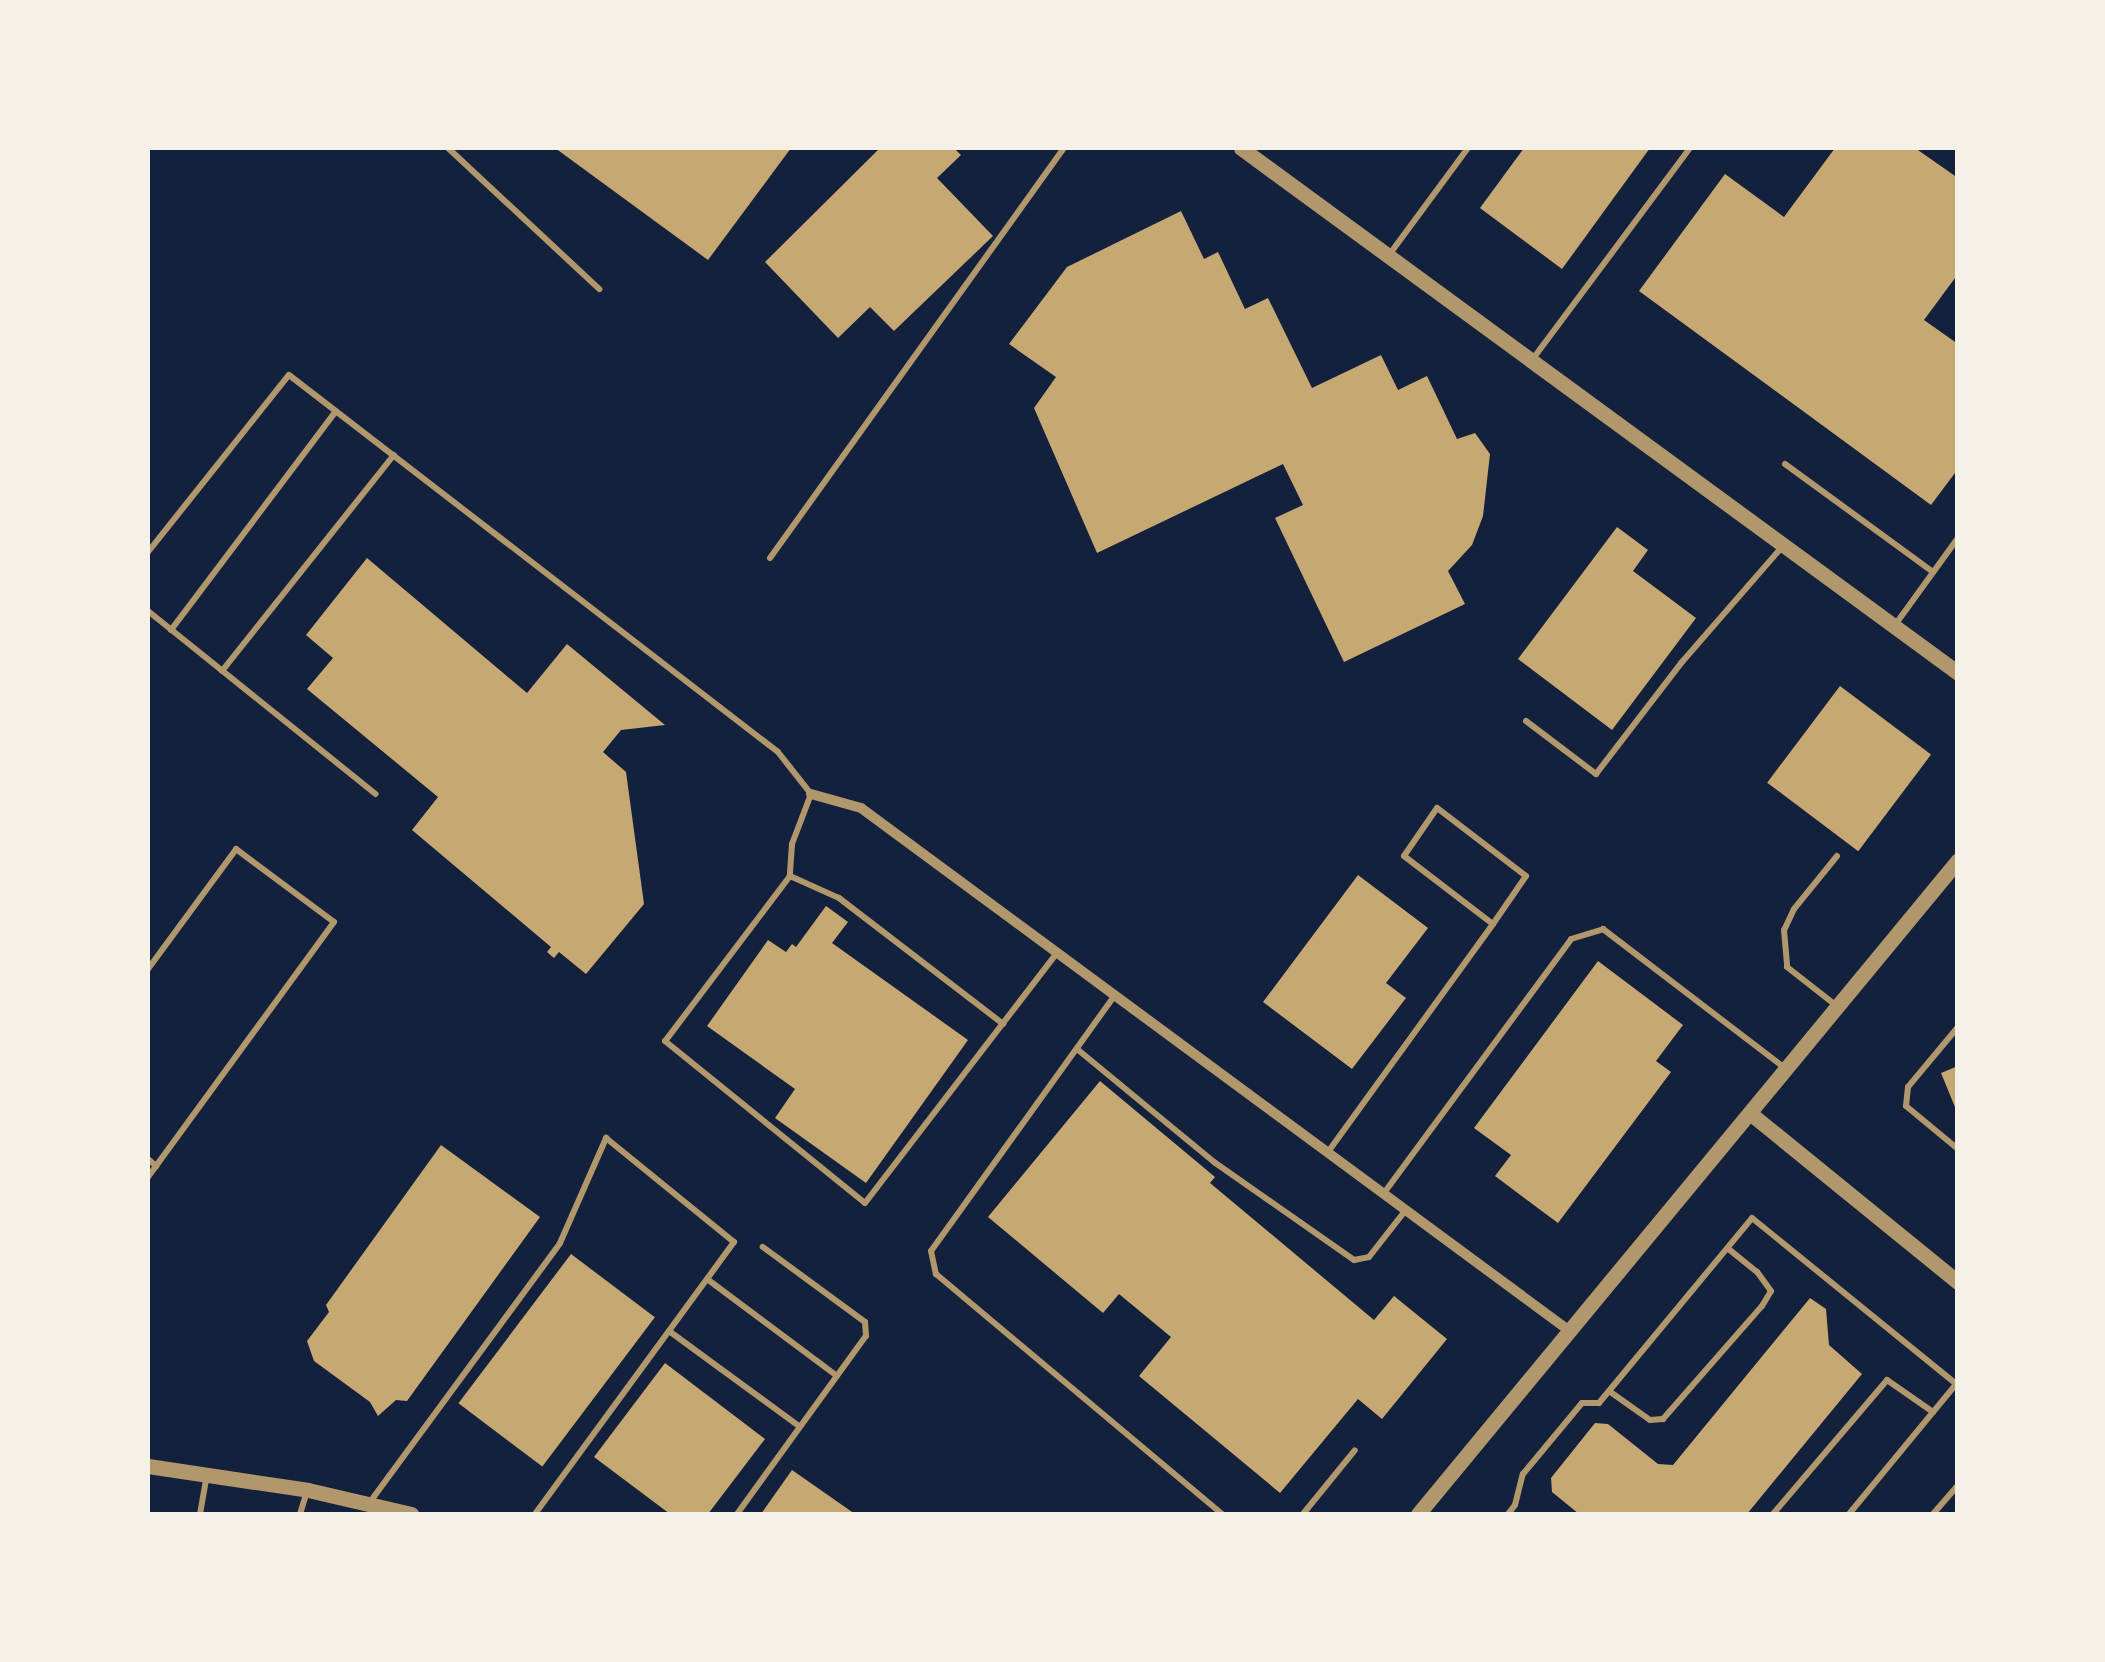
<!DOCTYPE html>
<html>
<head>
<meta charset="utf-8">
<style>
	body { margin:0 }
	#map { position:relative; width:2105px; height:1662px; overflow:hidden; background:#14213d; font-family:Montserrat,sans-serif }
	div>[style] { position:absolute }
	[style*='--x'] { left:calc(var(--x)*1px); top:calc(var(--y)*1px); width:calc(var(--w)*1px); rotate:calc(var(--a)*1deg) }
	.building>* { inset:0; background:#c6a872; transform-origin:0 0 }
	.service>* { height:6px; margin:-3px; padding:0 3px; transform-origin:3px; border-radius:3px; background:#b1986c }
	.minor>* { height:10px; margin:-5px; padding:0 5px; transform-origin:5px; border-radius:5px; background:#b1986c }
	.tertiary>* { height:15px; margin:-7.5px; padding:0 7.5px; transform-origin:7.5px; border-radius:7.5px; background:#b1986c }
	span { translate:-50% -50%; white-space:nowrap; text-align:center; line-height:1.15; -webkit-text-stroke:10px #f6f1e7; paint-order:stroke }
	.frame { position:absolute; inset:0; border:150px solid #f6f1e7; pointer-events:none }
</style>
</head>
<body>
<div id="map">
	<div class="building">
		<div style="clip-path:polygon(555px 148px,791px 148px,708px 260px)"></div>
		<div style="clip-path:polygon(880px 148px,954px 148px,961px 155px,937px 178px,993px 236px,894px 331px,870px 307px,838px 338px,765px 262px)"></div>
		<div style="clip-path:polygon(1524px 148px,1650px 148px,1562px 269px,1480px 208px)"></div>
		<div style="clip-path:polygon(1835px 148px,1915px 148px,1958px 178px,1958px 274px,1924px 320px,1958px 344px,1958px 469px,1931px 505px,1639px 291px,1725px 174px,1784px 217px)"></div>
		<div style="clip-path:polygon(1181px 211px,1204px 259px,1218px 252px,1245px 309px,1268px 298px,1312px 388px,1381px 355px,1398px 390px,1427px 376px,1457px 439px,1475px 433px,1490px 454px,1483px 516px,1472px 545px,1448px 571px,1465px 604px,1344px 662px,1275px 518px,1303px 505px,1283px 464px,1097px 553px,1034px 408px,1056px 377px,1009px 344px,1067px 267px)"></div>
		<div style="clip-path:polygon(1617px 527px,1648px 550px,1633px 571px,1696px 618px,1612px 730px,1518px 659px)"></div>
		<div style="clip-path:polygon(367px 558px,527px 693px,567px 644px,665px 725px,621px 730px,603px 752px,626px 772px,644px 904px,586px 974px,559px 952px,554px 958px,547px 952px,551px 947px,412px 830px,438px 797px,307px 689px,333px 658px,306px 635px)"></div>
		<div style="left:1840px;top:686px;width:114px;height:121px;rotate:37deg"></div>
		<div style="clip-path:polygon(1358px 875px,1428px 928px,1386px 983px,1406px 998px,1352px 1069px,1263px 1002px)"></div>
		<div style="clip-path:polygon(826px 906px,848px 922px,832px 943px,968px 1040px,866px 1183px,775px 1118px,795px 1089px,707px 1026px,768px 940px,786px 952px,792px 944px,796px 947px)"></div>
		<div style="clip-path:polygon(1598px 961px,1683px 1025px,1656px 1061px,1671px 1072px,1558px 1223px,1495px 1176px,1511px 1155px,1474px 1128px)"></div>
		<div style="clip-path:polygon(1958px 1066px,1958px 1112px,1957px 1112px,1941px 1073px)"></div>
		<div style="clip-path:polygon(1100px 1081px,1215px 1177px,1210px 1183px,1374px 1320px,1394px 1296px,1447px 1339px,1382px 1419px,1358px 1399px,1280px 1493px,1139px 1376px,1171px 1337px,1119px 1294px,1103px 1313px,988px 1217px)"></div>
		<div style="clip-path:polygon(441px 1145px,540px 1217px,407px 1401px,396px 1400px,378px 1416px,370px 1402px,314px 1361px,307px 1341px,329px 1312px,326px 1305px)"></div>
		<div style="left:571px;top:1254px;width:105px;height:187px;rotate:37deg"></div>
		<div style="clip-path:polygon(1810px 1298px,1826px 1309px,1829px 1345px,1862px 1374px,1747px 1514px,1579px 1514px,1552px 1492px,1551px 1478px,1595px 1423px,1608px 1424px,1658px 1464px,1673px 1465px)"></div>
		<div style="clip-path:polygon(665px 1363px,765px 1439px,708px 1514px,670px 1514px,594px 1457px)"></div>
		<div style="clip-path:polygon(792px 1470px,855px 1514px,761px 1514px)"></div>
	</div>
	<div class="service">
		<div style="--x:448;--y:148;--w:207;--a:43"></div>
		<div style="--x:1389;--y:255;--w:133;--a:-53.6"></div>
		<div style="--x:1532;--y:360;--w:264;--a:-53.3"></div>
		<div style="--x:1785;--y:464;--w:183;--a:36.1"></div>
		<div style="--x:148;--y:552;--w:226;--a:-51.5"></div>
		<div style="--x:289;--y:375;--w:617;--a:37.63"></div>
		<div style="--x:778;--y:752;--w:53;--a:51.8"></div>
		<div style="--x:811;--y:794;--w:53;--a:110.8"></div>
		<div style="--x:792;--y:844;--w:32;--a:94"></div>
		<div style="--x:790;--y:876;--w:207;--a:127.1"></div>
		<div style="--x:665;--y:1041;--w:257;--a:39"></div>
		<div style="--x:865;--y:1203;--w:315;--a:-52.5"></div>
		<div style="--x:770;--y:558;--w:505;--a:-54.36"></div>
		<div style="--x:148;--y:611;--w:292;--a:38.8"></div>
		<div style="--x:1895;--y:625;--w:107;--a:-54.1"></div>
		<div style="--x:171;--y:630;--w:274;--a:-53"></div>
		<div style="--x:222;--y:671;--w:276;--a:-51.5"></div>
		<div style="--x:1526;--y:721;--w:88;--a:37.1"></div>
		<div style="--x:1596;--y:774;--w:141;--a:-52.5"></div>
		<div style="--x:1682;--y:662;--w:154;--a:-49"></div>
		<div style="--x:1837;--y:856;--w:68;--a:129.1"></div>
		<div style="--x:1794;--y:909;--w:23;--a:115"></div>
		<div style="--x:1784;--y:930;--w:37;--a:85"></div>
		<div style="--x:1787;--y:967;--w:63;--a:38"></div>
		<div style="--x:790;--y:876;--w:54;--a:24.2"></div>
		<div style="--x:839;--y:898;--w:207;--a:37.5"></div>
		<div style="--x:148;--y:969;--w:149;--a:-53.7"></div>
		<div style="--x:236;--y:849;--w:122;--a:36.7"></div>
		<div style="--x:334;--y:922;--w:316;--a:126.1"></div>
		<div style="--x:1115;--y:995;--w:315;--a:125.7"></div>
		<div style="--x:931;--y:1251;--w:24;--a:78"></div>
		<div style="--x:936;--y:1274;--w:373;--a:40"></div>
		<div style="--x:1958;--y:1027;--w:78;--a:129.8"></div>
		<div style="--x:1908;--y:1087;--w:19;--a:96"></div>
		<div style="--x:1906;--y:1106;--w:67;--a:39.6"></div>
		<div style="--x:1077;--y:1049;--w:178;--a:39.5"></div>
		<div style="--x:1214;--y:1162;--w:171;--a:35"></div>
		<div style="--x:1354;--y:1260;--w:15;--a:-11"></div>
		<div style="--x:1369;--y:1257;--w:58;--a:-52"></div>
		<div style="--x:1328;--y:1152;--w:281;--a:-54.1"></div>
		<div style="--x:1493;--y:924;--w:58;--a:-55.5"></div>
		<div style="--x:1526;--y:876;--w:112;--a:-142.6"></div>
		<div style="--x:1437;--y:808;--w:58;--a:124.5"></div>
		<div style="--x:1404;--y:856;--w:112;--a:37.4"></div>
		<div style="--x:148;--y:1159;--w:11;--a:41"></div>
		<div style="--x:1384;--y:1193;--w:315;--a:-53.6"></div>
		<div style="--x:1571;--y:939;--w:34;--a:-17"></div>
		<div style="--x:1603;--y:929;--w:229;--a:37.4"></div>
		<div style="--x:707;--y:1279;--w:162;--a:36.7"></div>
		<div style="--x:669;--y:1331;--w:162;--a:36.2"></div>
		<div style="--x:1609;--y:1391;--w:50;--a:35.3"></div>
		<div style="--x:1650;--y:1420;--w:13;--a:-4"></div>
		<div style="--x:1663;--y:1419;--w:150;--a:-48.8"></div>
		<div style="--x:1762;--y:1306;--w:17;--a:-59"></div>
		<div style="--x:1771;--y:1291;--w:24;--a:-126"></div>
		<div style="--x:1757;--y:1272;--w:38;--a:-141"></div>
		<div style="--x:370;--y:1502;--w:321;--a:-53.7"></div>
		<div style="--x:560;--y:1243;--w:115;--a:-66.3"></div>
		<div style="--x:606;--y:1138;--w:165;--a:39.1"></div>
		<div style="--x:734;--y:1242;--w:337;--a:126.2"></div>
		<div style="--x:200;--y:1514;--w:39;--a:-80"></div>
		<div style="--x:300;--y:1514;--w:24;--a:-73"></div>
		<div style="--x:737;--y:1514;--w:220;--a:-54.1"></div>
		<div style="--x:866;--y:1336;--w:14;--a:-94"></div>
		<div style="--x:865;--y:1322;--w:127;--a:-143.7"></div>
		<div style="--x:1303;--y:1514;--w:82;--a:-50.9"></div>
		<div style="--x:1508;--y:1514;--w:11;--a:-52"></div>
		<div style="--x:1515;--y:1505;--w:32;--a:-76"></div>
		<div style="--x:1523;--y:1474;--w:92;--a:-50.3"></div>
		<div style="--x:1582;--y:1403;--w:17;--a:0"></div>
		<div style="--x:1599;--y:1403;--w:240;--a:-50.4"></div>
		<div style="--x:1752;--y:1218;--w:263;--a:39.1"></div>
		<div style="--x:1773;--y:1514;--w:176;--a:-49.6"></div>
		<div style="--x:1887;--y:1380;--w:56;--a:34.8"></div>
		<div style="--x:1849;--y:1514;--w:168;--a:-50.5"></div>
		<div style="--x:1933;--y:1514;--w:38;--a:-49"></div>
	</div>
	<div class="minor">
		<div style="--x:811;--y:794;--w:52;--a:15.6"></div>
		<div style="--x:861;--y:808;--w:882;--a:36.43"></div>
	</div>
	<div class="tertiary">
		<div style="--x:1241;--y:148;--w:889;--a:36.21"></div>
		<div style="--x:1751;--y:1114;--w:267;--a:39.1"></div>
		<div style="--x:148;--y:1466;--w:162;--a:8.5"></div>
		<div style="--x:308;--y:1490;--w:106;--a:13.1"></div>
		<div style="--x:1418;--y:1514;--w:848;--a:-50.45"></div>
	</div>
	<div class="frame"></div>
</div>
</body>
</html>
